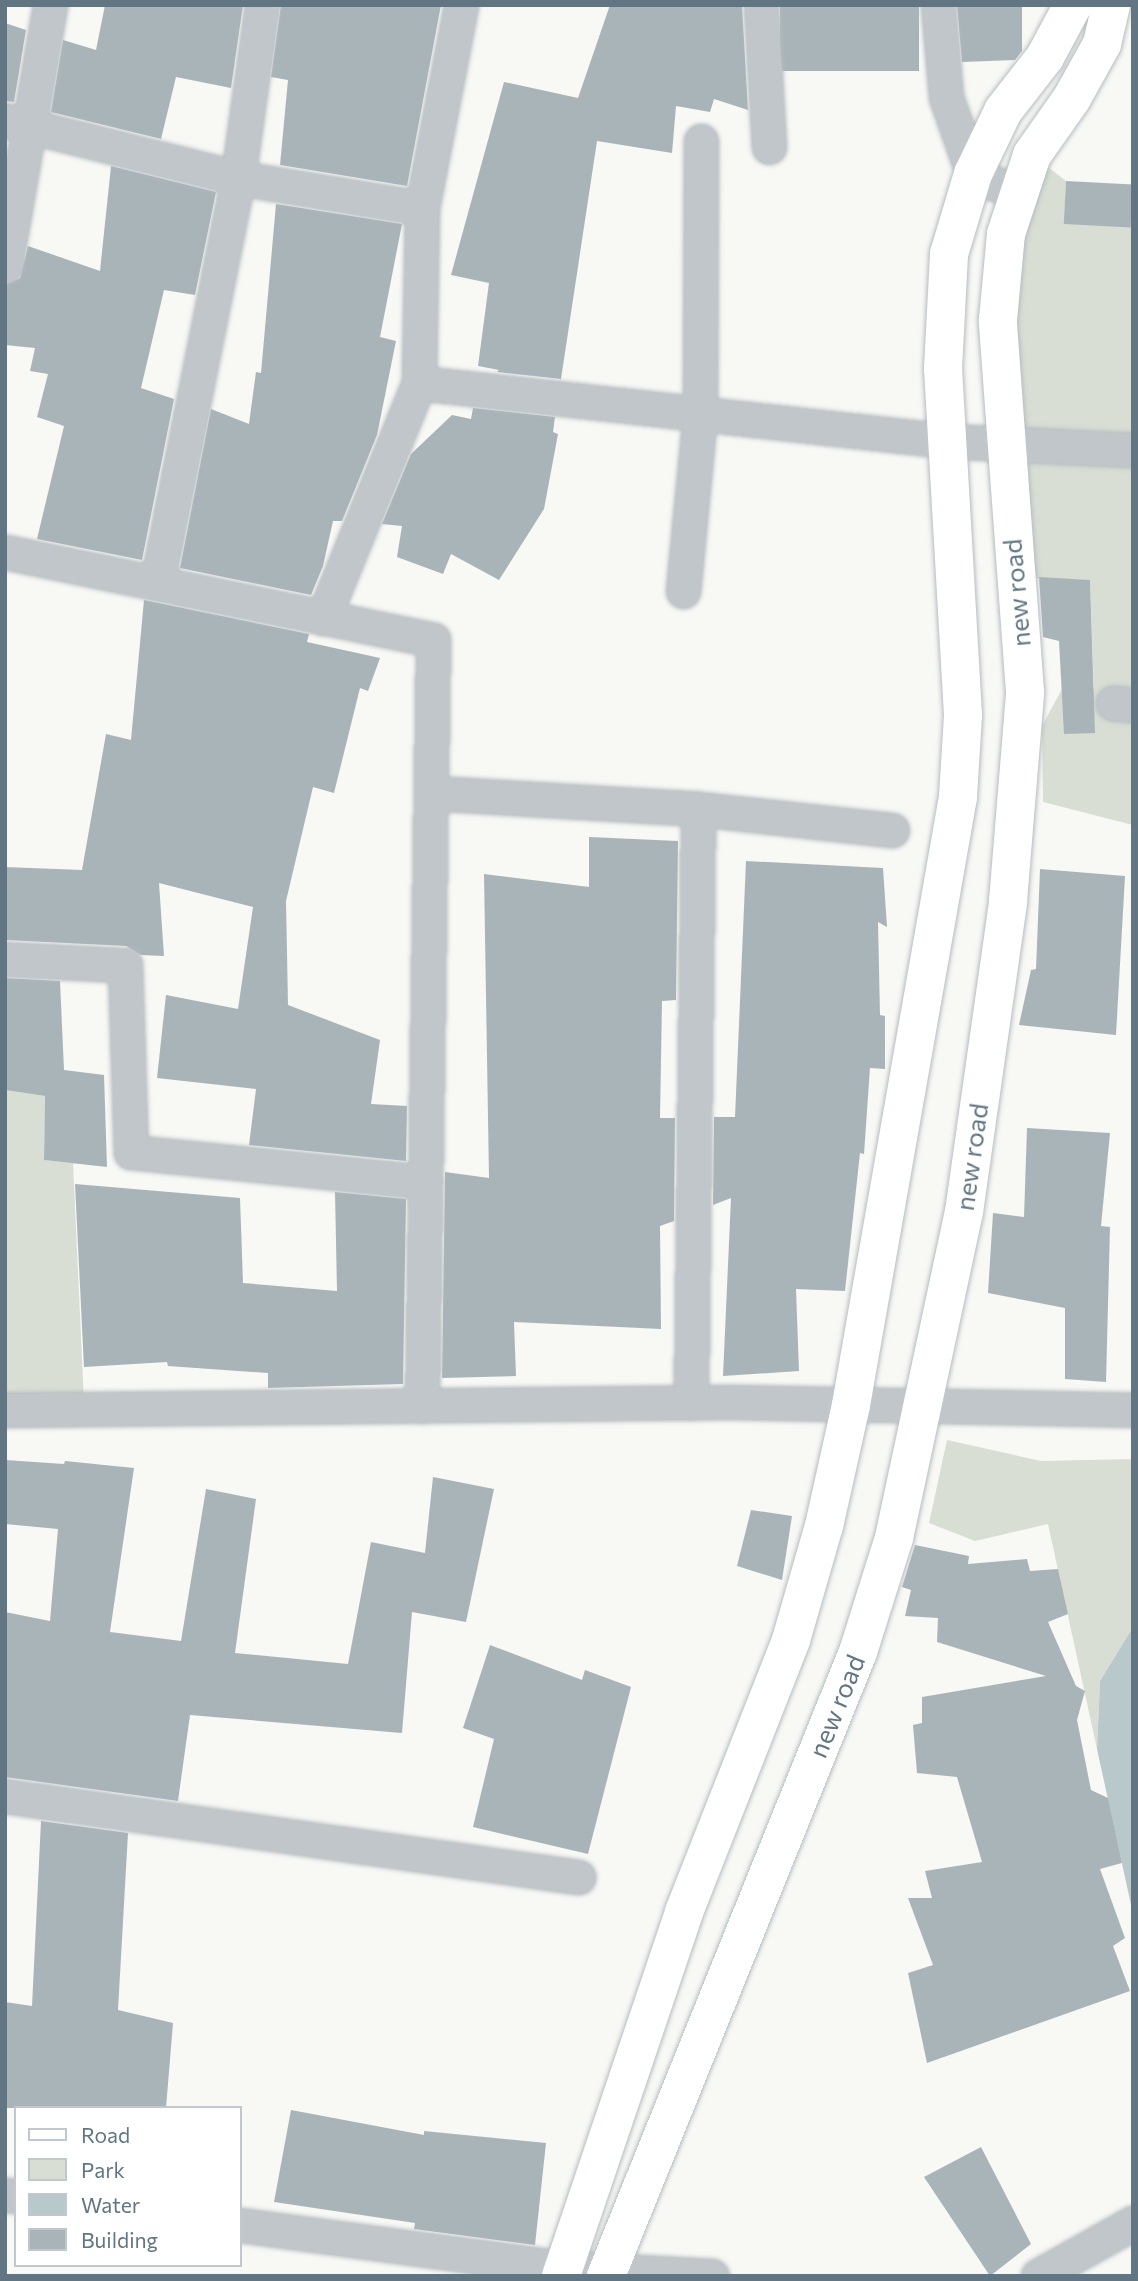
<!DOCTYPE html>
<html>
<head>
<meta charset="utf-8">
<style>
	body { margin:0 }
	#map { position:relative; width:1138px; height:2281px; overflow:hidden; background:#f8f8f5; font-family:Commissioner,sans-serif }
	div>[style] { position:absolute }
	[style*='--x'] { left:calc(var(--x)*1px); top:calc(var(--y)*1px); width:calc(var(--w)*1px); rotate:calc(var(--a)*1deg) }
	.green>* { inset:0; background:#d8ded4 }
	.water>* { inset:0; background:#b9c8cb }
	.building>* { inset:0; background:#a9b4b9; transform-origin:0 0 }
	.roads { filter:drop-shadow(0 0 2px #b5bcc0) drop-shadow(0 0 2px #b5bcc0) }
	.street>* { height:33px; margin:-16.5px; padding:0 16.5px; transform-origin:16.5px; border-radius:16.5px; background:#c1c6ca }
	.secondary>* { height:38px; margin:-19px; padding:0 19px; transform-origin:19px; border-radius:19px; background:#fff }
	span { translate:-50% -50%; white-space:nowrap; text-align:center; line-height:1.15; -webkit-text-stroke:7px #fff; paint-order:stroke }
	.street-label { font-size:26px; color:#617682 }
	.frame { position:absolute; inset:0; border:7px solid #617682; pointer-events:none }
	.legend { position:absolute; left:14px; top:2106px; width:228px; height:161px; box-sizing:border-box; background:#fff; border:2px solid #c0c8cd; margin:0; padding:9px 12px; list-style:none; font-size:21px; color:#617682 }
	.legend li { display:flex; align-items:center; gap:14px; height:35px }
	.legend b { width:35px; border:2px solid #c0c8cd }
</style>
</head>
<body>
<div id="map">
	<div class="green">
		<div style="clip-path:polygon(1032px 155px,1066px 181px,1064px 224px,1133px 225px,1133px 825px,1043px 802px,1042px 726px,1062px 689px,1094px 689px,1090px 580px,1022px 578px,1012px 234px)"></div>
		<div style="clip-path:polygon(5px 1090px,45px 1096px,44px 1160px,73px 1163px,84px 1403px,5px 1408px)"></div>
		<div style="clip-path:polygon(947px 1440px,1041px 1461px,1133px 1459px,1133px 1627px,1100px 1681px,1097px 1749px,1048px 1524px,975px 1541px,929px 1523px)"></div>
	</div>
	<div class="water">
		<div style="clip-path:polygon(1133px 1627px,1133px 1914px,1097px 1749px,1100px 1681px)"></div>
	</div>
	<div class="building">
		<div style="clip-path:polygon(105px 5px,243px 5px,231px 88px,176px 77px,161px 139px,51px 112px,63px 40px,96px 50px)"></div>
		<div style="clip-path:polygon(281px 5px,441px 5px,407px 186px,280px 165px,288px 80px,271px 77px)"></div>
		<div style="clip-path:polygon(610px 5px,742px 5px,748px 110px,714px 99px,710px 112px,676px 106px,672px 153px,597px 141px,561px 379px,497px 372px,499px 370px,478px 366px,489px 283px,451px 275px,504px 82px,578px 98px)"></div>
		<div style="left:780px;top:5px;width:139px;height:66px"></div>
		<div style="clip-path:polygon(957px 5px,1022px 5px,1022px 51px,1015px 60px,962px 62px)"></div>
		<div style="clip-path:polygon(5px 23px,26px 30px,14px 102px,5px 101px)"></div>
		<div style="clip-path:polygon(111px 166px,216px 192px,195px 295px,164px 290px,141px 388px,174px 399px,142px 560px,37px 539px,64px 426px,37px 417px,48px 374px,30px 371px,35px 348px,5px 345px,5px 285px,20px 278px,28px 246px,100px 271px)"></div>
		<div style="left:1066px;top:181px;width:67px;height:43px;rotate:3deg"></div>
		<div style="clip-path:polygon(276px 204px,402px 224px,380px 337px,396px 341px,377px 435px,342px 521px,333px 521px,323px 566px,311px 595px,180px 568px,211px 409px,249px 424px,256px 372px,261px 373px)"></div>
		<div style="clip-path:polygon(473px 408px,555px 417px,553px 432px,558px 434px,544px 509px,499px 580px,451px 554px,443px 574px,397px 557px,402px 526px,382px 524px,411px 454px,452px 415px,471px 419px)"></div>
		<div style="clip-path:polygon(1039px 577px,1090px 580px,1095px 733px,1064px 734px,1059px 641px,1043px 637px)"></div>
		<div style="clip-path:polygon(144px 600px,309px 634px,307px 642px,380px 658px,368px 691px,360px 688px,334px 793px,313px 787px,286px 901px,288px 1005px,380px 1040px,371px 1104px,407px 1106px,406px 1161px,249px 1145px,256px 1089px,157px 1078px,166px 995px,238px 1009px,253px 907px,159px 883px,164px 956px,141px 955px,126px 946px,5px 940px,5px 867px,82px 870px,106px 734px,131px 740px)"></div>
		<div style="clip-path:polygon(589px 837px,678px 841px,676px 1000px,662px 1001px,660px 1118px,675px 1118px,674px 1221px,660px 1226px,661px 1329px,514px 1322px,516px 1376px,442px 1378px,445px 1172px,489px 1178px,484px 874px,589px 887px)"></div>
		<div style="clip-path:polygon(746px 861px,883px 868px,887px 927px,878px 922px,880px 1015px,885px 1016px,885px 1069px,870px 1068px,864px 1154px,860px 1153px,845px 1291px,796px 1289px,799px 1371px,723px 1376px,731px 1198px,713px 1205px,714px 1117px,735px 1117px)"></div>
		<div style="clip-path:polygon(1040px 869px,1125px 876px,1116px 1035px,1019px 1025px,1031px 970px,1036px 969px)"></div>
		<div style="clip-path:polygon(5px 978px,60px 981px,64px 1070px,104px 1075px,107px 1167px,44px 1160px,45px 1096px,5px 1090px)"></div>
		<div style="clip-path:polygon(1027px 1128px,1110px 1133px,1101px 1226px,1110px 1227px,1106px 1382px,1065px 1379px,1065px 1308px,988px 1293px,993px 1213px,1024px 1217px)"></div>
		<div style="clip-path:polygon(75px 1184px,240px 1198px,243px 1283px,337px 1291px,335px 1192px,406px 1199px,403px 1384px,268px 1388px,268px 1373px,168px 1366px,167px 1362px,84px 1367px)"></div>
		<div style="clip-path:polygon(5px 1460px,64px 1464px,65px 1461px,134px 1468px,110px 1632px,181px 1641px,206px 1489px,256px 1499px,235px 1653px,348px 1664px,371px 1542px,425px 1553px,433px 1477px,494px 1489px,466px 1622px,412px 1612px,402px 1733px,190px 1715px,178px 1801px,5px 1777px,5px 1612px,50px 1621px,58px 1529px,5px 1524px)"></div>
		<div style="clip-path:polygon(751px 1510px,792px 1516px,782px 1580px,737px 1566px)"></div>
		<div style="clip-path:polygon(915px 1545px,969px 1556px,968px 1564px,1027px 1559px,1030px 1571px,1058px 1569px,1068px 1614px,1048px 1622px,1076px 1686px,1085px 1691px,1077px 1720px,1091px 1790px,1108px 1798px,1122px 1863px,1100px 1869px,1125px 1938px,1113px 1946px,1130px 1991px,927px 2063px,908px 1973px,933px 1965px,908px 1898px,932px 1898px,925px 1871px,982px 1862px,957px 1777px,917px 1773px,913px 1725px,922px 1723px,922px 1697px,1046px 1676px,937px 1642px,938px 1618px,905px 1616px,911px 1590px,902px 1587px)"></div>
		<div style="clip-path:polygon(490px 1645px,582px 1680px,585px 1670px,631px 1687px,588px 1854px,473px 1827px,494px 1739px,463px 1728px)"></div>
		<div style="clip-path:polygon(41px 1821px,128px 1833px,118px 2010px,173px 2023px,166px 2108px,5px 2108px,5px 2002px,32px 2006px)"></div>
		<div style="clip-path:polygon(291px 2110px,424px 2135px,424px 2131px,546px 2143px,535px 2245px,414px 2229px,415px 2223px,274px 2202px)"></div>
		<div style="clip-path:polygon(981px 2147px,1031px 2244px,990px 2276px,924px 2177px)"></div>
	</div>
	<div class="roads">
		<div class="street">
			<div style="--x:262;--y:5;--w:175;--a:97.9"></div>
			<div style="--x:238;--y:178;--w:186;--a:9.3"></div>
			<div style="--x:422;--y:208;--w:175;--a:91"></div>
			<div style="--x:419;--y:383;--w:532;--a:6.26"></div>
			<div style="--x:948;--y:441;--w:185;--a:2.8"></div>
			<div style="--x:761;--y:5;--w:142;--a:86.8"></div>
			<div style="--x:938;--y:5;--w:92;--a:85"></div>
			<div style="--x:946;--y:97;--w:82;--a:70.7"></div>
			<div style="--x:973;--y:174;--w:50;--a:23.5"></div>
			<div style="--x:5;--y:120;--w:240;--a:14"></div>
			<div style="--x:238;--y:178;--w:413;--a:101.3"></div>
			<div style="--x:422;--y:208;--w:207;--a:-79.1"></div>
			<div style="--x:5;--y:266;--w:265;--a:-80.2"></div>
			<div style="--x:5;--y:552;--w:437;--a:11.6"></div>
			<div style="--x:433;--y:640;--w:766;--a:90.82"></div>
			<div style="--x:683;--y:591;--w:177;--a:-84.5"></div>
			<div style="--x:700;--y:415;--w:274;--a:-89.8"></div>
			<div style="--x:323;--y:618;--w:254;--a:-67.8"></div>
			<div style="--x:1113;--y:703;--w:20;--a:6"></div>
			<div style="--x:431;--y:793;--w:267;--a:3.4"></div>
			<div style="--x:698;--y:809;--w:594;--a:90.68"></div>
			<div style="--x:698;--y:809;--w:195;--a:6.2"></div>
			<div style="--x:5;--y:959;--w:120;--a:2.9"></div>
			<div style="--x:125;--y:965;--w:187;--a:88.2"></div>
			<div style="--x:131;--y:1152;--w:296;--a:5.8"></div>
			<div style="--x:5;--y:1410;--w:725;--a:-0.63"></div>
			<div style="--x:730;--y:1402;--w:403;--a:1.1"></div>
			<div style="--x:5;--y:1796;--w:579;--a:8.05"></div>
			<div style="--x:5;--y:2195;--w:11;--a:5"></div>
			<div style="--x:240;--y:2225;--w:326;--a:7.6"></div>
			<div style="--x:563;--y:2268;--w:149;--a:3.1"></div>
			<div style="--x:1038;--y:2276;--w:109;--a:-29.2"></div>
		</div>
		<div class="secondary">
			<div style="--x:561;--y:2276;--w:384;--a:-71.3"></div>
			<div style="--x:684;--y:1912;--w:292;--a:-68.5"></div>
			<div style="--x:791;--y:1640;--w:119;--a:-73.9"></div>
			<div style="--x:824;--y:1526;--w:124;--a:-77.4"></div>
			<div style="--x:851;--y:1405;--w:617;--a:-80.02"></div>
			<div style="--x:958;--y:797;--w:82;--a:-86.5"></div>
			<div style="--x:963;--y:715;--w:347;--a:-93.3"></div>
			<div style="--x:943;--y:369;--w:115;--a:-87"></div>
			<div style="--x:949;--y:254;--w:84;--a:-73.3"></div>
			<div style="--x:973;--y:174;--w:70;--a:-64.5"></div>
			<div style="--x:1003;--y:111;--w:68;--a:-52.1"></div>
			<div style="--x:1045;--y:57;--w:59;--a:-61.7"></div>
			<div style="--x:606;--y:2276;--w:673;--a:-68.01"></div>
			<div style="--x:858;--y:1652;--w:120;--a:-72.5"></div>
			<div style="--x:894;--y:1538;--w:333;--a:-77.9"></div>
			<div style="--x:964;--y:1212;--w:314;--a:-81.9"></div>
			<div style="--x:1008;--y:901;--w:210;--a:-85.3"></div>
			<div style="--x:1025;--y:692;--w:373;--a:-94.2"></div>
			<div style="--x:998;--y:320;--w:86;--a:-84.7"></div>
			<div style="--x:1006;--y:234;--w:83;--a:-71.8"></div>
			<div style="--x:1032;--y:155;--w:70;--a:-54.9"></div>
			<div style="--x:1072;--y:98;--w:62;--a:-60.9"></div>
			<div style="--x:1102;--y:44;--w:40;--a:-77"></div>
		</div>
	</div>
	<div class="street-label">
		<span style="left:1016px;top:593px;rotate:-95deg">new road</span>
		<span style="left:971px;top:1157px;rotate:-82deg">new road</span>
		<span style="left:836px;top:1706px;rotate:-68deg">new road</span>
	</div>
	<div class="frame"></div>
	<ul class="legend">
	<li><b style="height:9px;background:#fff"></b>Road</li>
	<li><b style="height:19px;background:#d8ded4"></b>Park</li>
	<li><b style="height:19px;background:#b9c8cb"></b>Water</li>
	<li><b style="height:19px;background:#a9b4b9"></b>Building</li>
	</ul>
</div>
</body>
</html>
